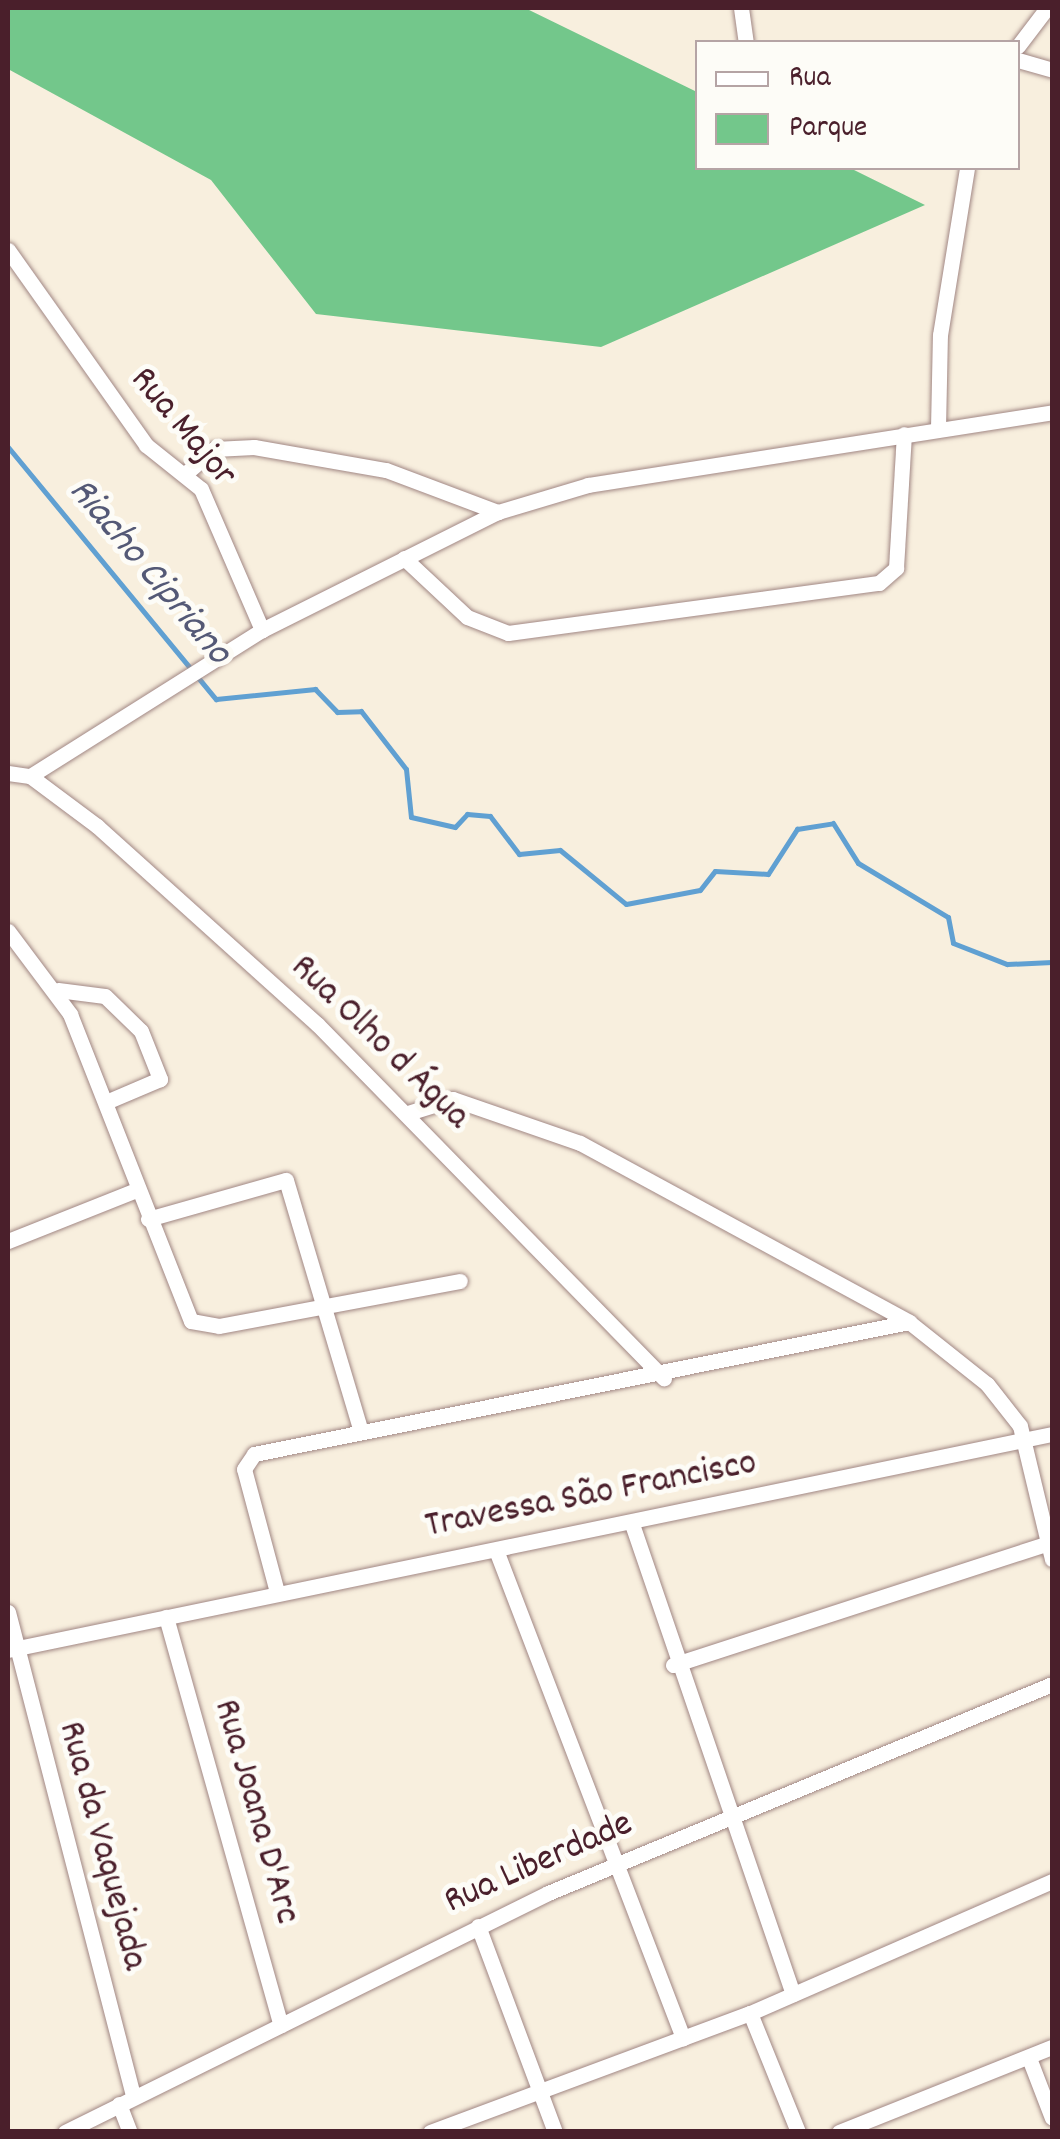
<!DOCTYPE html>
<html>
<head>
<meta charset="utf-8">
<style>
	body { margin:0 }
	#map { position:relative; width:1060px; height:2139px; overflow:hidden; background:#f8efde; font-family:Dekko,sans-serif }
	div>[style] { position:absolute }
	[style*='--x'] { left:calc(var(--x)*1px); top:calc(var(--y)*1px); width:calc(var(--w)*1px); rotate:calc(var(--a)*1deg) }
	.green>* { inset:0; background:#73c78b }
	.stream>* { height:5px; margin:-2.5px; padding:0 2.5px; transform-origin:2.5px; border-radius:2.5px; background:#60a0d2 }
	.roads { filter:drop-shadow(0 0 2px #a18784) drop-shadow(0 0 2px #a18784) }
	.minor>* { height:15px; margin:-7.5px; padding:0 7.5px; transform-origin:7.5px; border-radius:7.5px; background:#fff }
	span { translate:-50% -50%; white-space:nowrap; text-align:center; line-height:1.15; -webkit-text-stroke:10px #fdfcf7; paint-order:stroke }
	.street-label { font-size:38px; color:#4a1f2b }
	.water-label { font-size:40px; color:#545976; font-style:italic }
	.frame { position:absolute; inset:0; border:10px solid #4a1f2b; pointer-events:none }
	.legend { position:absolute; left:695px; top:40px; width:325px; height:130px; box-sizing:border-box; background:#fdfcf7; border:2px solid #b5a4a5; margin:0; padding:12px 18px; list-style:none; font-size:30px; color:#4a1f2b }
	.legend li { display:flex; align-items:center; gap:20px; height:50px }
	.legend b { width:50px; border:2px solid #b5a4a5 }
</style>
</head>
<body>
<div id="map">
	<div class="green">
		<div style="clip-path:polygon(8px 8px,525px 8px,697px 92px,698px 168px,850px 168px,925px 205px,601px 347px,316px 314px,211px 180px,8px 69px)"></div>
	</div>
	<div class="stream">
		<div style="--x:8;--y:447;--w:327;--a:50.5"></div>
		<div style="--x:216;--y:699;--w:100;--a:-5.8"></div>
		<div style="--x:315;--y:689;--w:32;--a:46"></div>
		<div style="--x:337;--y:712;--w:24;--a:-2"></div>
		<div style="--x:361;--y:711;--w:73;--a:52.2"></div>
		<div style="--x:406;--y:769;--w:48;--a:84.1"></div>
		<div style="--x:411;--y:817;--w:45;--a:12.8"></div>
		<div style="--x:455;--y:827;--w:18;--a:-47"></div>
		<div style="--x:467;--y:814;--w:23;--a:5"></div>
		<div style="--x:490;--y:816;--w:48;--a:52.7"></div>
		<div style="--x:519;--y:854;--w:41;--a:-5.6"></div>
		<div style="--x:560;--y:850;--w:85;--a:39.3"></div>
		<div style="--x:626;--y:904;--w:75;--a:-10.7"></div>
		<div style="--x:700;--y:890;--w:24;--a:-52"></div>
		<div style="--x:715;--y:871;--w:53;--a:3.2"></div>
		<div style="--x:768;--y:874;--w:54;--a:-57.2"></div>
		<div style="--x:797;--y:829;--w:36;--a:-9"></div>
		<div style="--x:833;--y:823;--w:47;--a:58"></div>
		<div style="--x:858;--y:863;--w:105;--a:31"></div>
		<div style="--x:948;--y:917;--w:26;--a:79"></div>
		<div style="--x:953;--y:943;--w:58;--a:21.3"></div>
		<div style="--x:1007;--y:964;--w:45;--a:-2.5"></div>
	</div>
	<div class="roads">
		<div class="minor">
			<div style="--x:741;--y:8;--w:34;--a:82"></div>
			<div style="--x:1018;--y:46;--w:48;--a:-52.7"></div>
			<div style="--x:1018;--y:60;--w:35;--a:16"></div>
			<div style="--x:8;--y:250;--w:239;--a:54.7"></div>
			<div style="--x:146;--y:445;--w:70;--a:38.7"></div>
			<div style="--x:201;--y:489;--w:154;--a:66.6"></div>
			<div style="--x:262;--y:630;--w:274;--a:147.8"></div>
			<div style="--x:938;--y:428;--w:93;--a:-88.8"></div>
			<div style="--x:940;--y:335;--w:169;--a:-80.8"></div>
			<div style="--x:185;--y:474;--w:38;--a:-41"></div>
			<div style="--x:214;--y:449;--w:40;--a:-2.9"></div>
			<div style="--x:254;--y:447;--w:134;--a:9.9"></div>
			<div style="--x:386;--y:470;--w:120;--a:20.6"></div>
			<div style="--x:404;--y:558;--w:86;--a:43.1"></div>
			<div style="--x:467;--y:617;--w:44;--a:21.3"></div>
			<div style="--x:508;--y:633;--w:374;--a:-7.7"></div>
			<div style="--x:879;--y:583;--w:23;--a:-41"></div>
			<div style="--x:896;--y:568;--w:134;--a:-86.6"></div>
			<div style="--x:262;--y:630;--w:264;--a:-26.6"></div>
			<div style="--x:498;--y:512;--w:94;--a:-16.7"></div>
			<div style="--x:588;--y:485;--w:470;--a:-8.9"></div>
			<div style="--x:8;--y:773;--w:22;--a:8"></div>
			<div style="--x:30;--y:776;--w:84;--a:36.7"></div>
			<div style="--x:97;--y:826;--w:296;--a:42"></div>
			<div style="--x:317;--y:1024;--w:496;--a:45.6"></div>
			<div style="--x:8;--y:931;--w:104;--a:53.2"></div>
			<div style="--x:70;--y:1014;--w:330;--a:68.5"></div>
			<div style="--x:191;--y:1321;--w:28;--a:10"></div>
			<div style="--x:219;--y:1326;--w:245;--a:-10.6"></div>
			<div style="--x:58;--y:990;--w:47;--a:7.3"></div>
			<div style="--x:105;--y:996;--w:50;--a:44.2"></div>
			<div style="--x:141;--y:1031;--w:52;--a:68.4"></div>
			<div style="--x:160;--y:1079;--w:59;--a:156.9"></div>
			<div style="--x:408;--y:1113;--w:47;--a:-17.3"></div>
			<div style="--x:453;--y:1099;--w:134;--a:19.1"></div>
			<div style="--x:580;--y:1143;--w:375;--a:28.5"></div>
			<div style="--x:909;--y:1322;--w:100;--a:38.5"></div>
			<div style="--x:987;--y:1384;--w:53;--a:51.8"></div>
			<div style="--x:1020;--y:1426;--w:137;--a:76.5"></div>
			<div style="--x:148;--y:1219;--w:143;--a:-15.8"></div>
			<div style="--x:286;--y:1180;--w:262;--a:73.4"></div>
			<div style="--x:8;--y:1241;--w:138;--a:-21.7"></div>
			<div style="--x:632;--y:1524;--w:497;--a:71.1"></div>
			<div style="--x:496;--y:1550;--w:523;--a:69.03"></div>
			<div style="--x:277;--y:1592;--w:127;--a:-105"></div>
			<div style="--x:244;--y:1469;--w:18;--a:-56"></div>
			<div style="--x:254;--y:1454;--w:668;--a:-11.39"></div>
			<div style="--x:8;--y:1612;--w:500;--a:75.5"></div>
			<div style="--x:166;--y:1617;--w:424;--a:74.3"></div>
			<div style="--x:8;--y:1650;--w:1066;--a:-11.69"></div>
			<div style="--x:673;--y:1665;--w:398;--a:-18"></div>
			<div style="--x:478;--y:1926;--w:220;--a:69.5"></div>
			<div style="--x:750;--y:2013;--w:128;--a:68"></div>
			<div style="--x:1029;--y:2058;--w:64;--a:69"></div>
			<div style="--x:119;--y:2104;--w:30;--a:69"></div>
			<div style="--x:65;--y:2132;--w:539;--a:-26.33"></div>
			<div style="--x:548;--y:1893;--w:546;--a:-22.52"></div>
			<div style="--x:430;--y:2132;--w:341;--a:-20.4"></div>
			<div style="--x:750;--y:2013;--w:330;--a:-23.6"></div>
			<div style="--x:839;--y:2132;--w:229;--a:-21.8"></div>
		</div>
	</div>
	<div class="street-label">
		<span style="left:182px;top:428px;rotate:50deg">Rua Major</span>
		<span style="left:379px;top:1043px;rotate:44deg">Rua Olho d Água</span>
		<span style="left:591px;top:1496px;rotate:-11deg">Travessa São Francisco</span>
		<span style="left:255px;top:1812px;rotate:74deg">Rua Joana D'Arc</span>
		<span style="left:101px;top:1846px;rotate:75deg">Rua da Vaquejada</span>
		<span style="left:539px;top:1864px;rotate:-24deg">Rua Liberdade</span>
	</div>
	<div class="water-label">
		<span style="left:148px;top:573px;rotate:50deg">Riacho Cipriano</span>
	</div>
	<div class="frame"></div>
	<ul class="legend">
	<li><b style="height:12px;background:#fff"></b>Rua</li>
	<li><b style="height:28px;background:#73c78b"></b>Parque</li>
	</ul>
</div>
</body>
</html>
